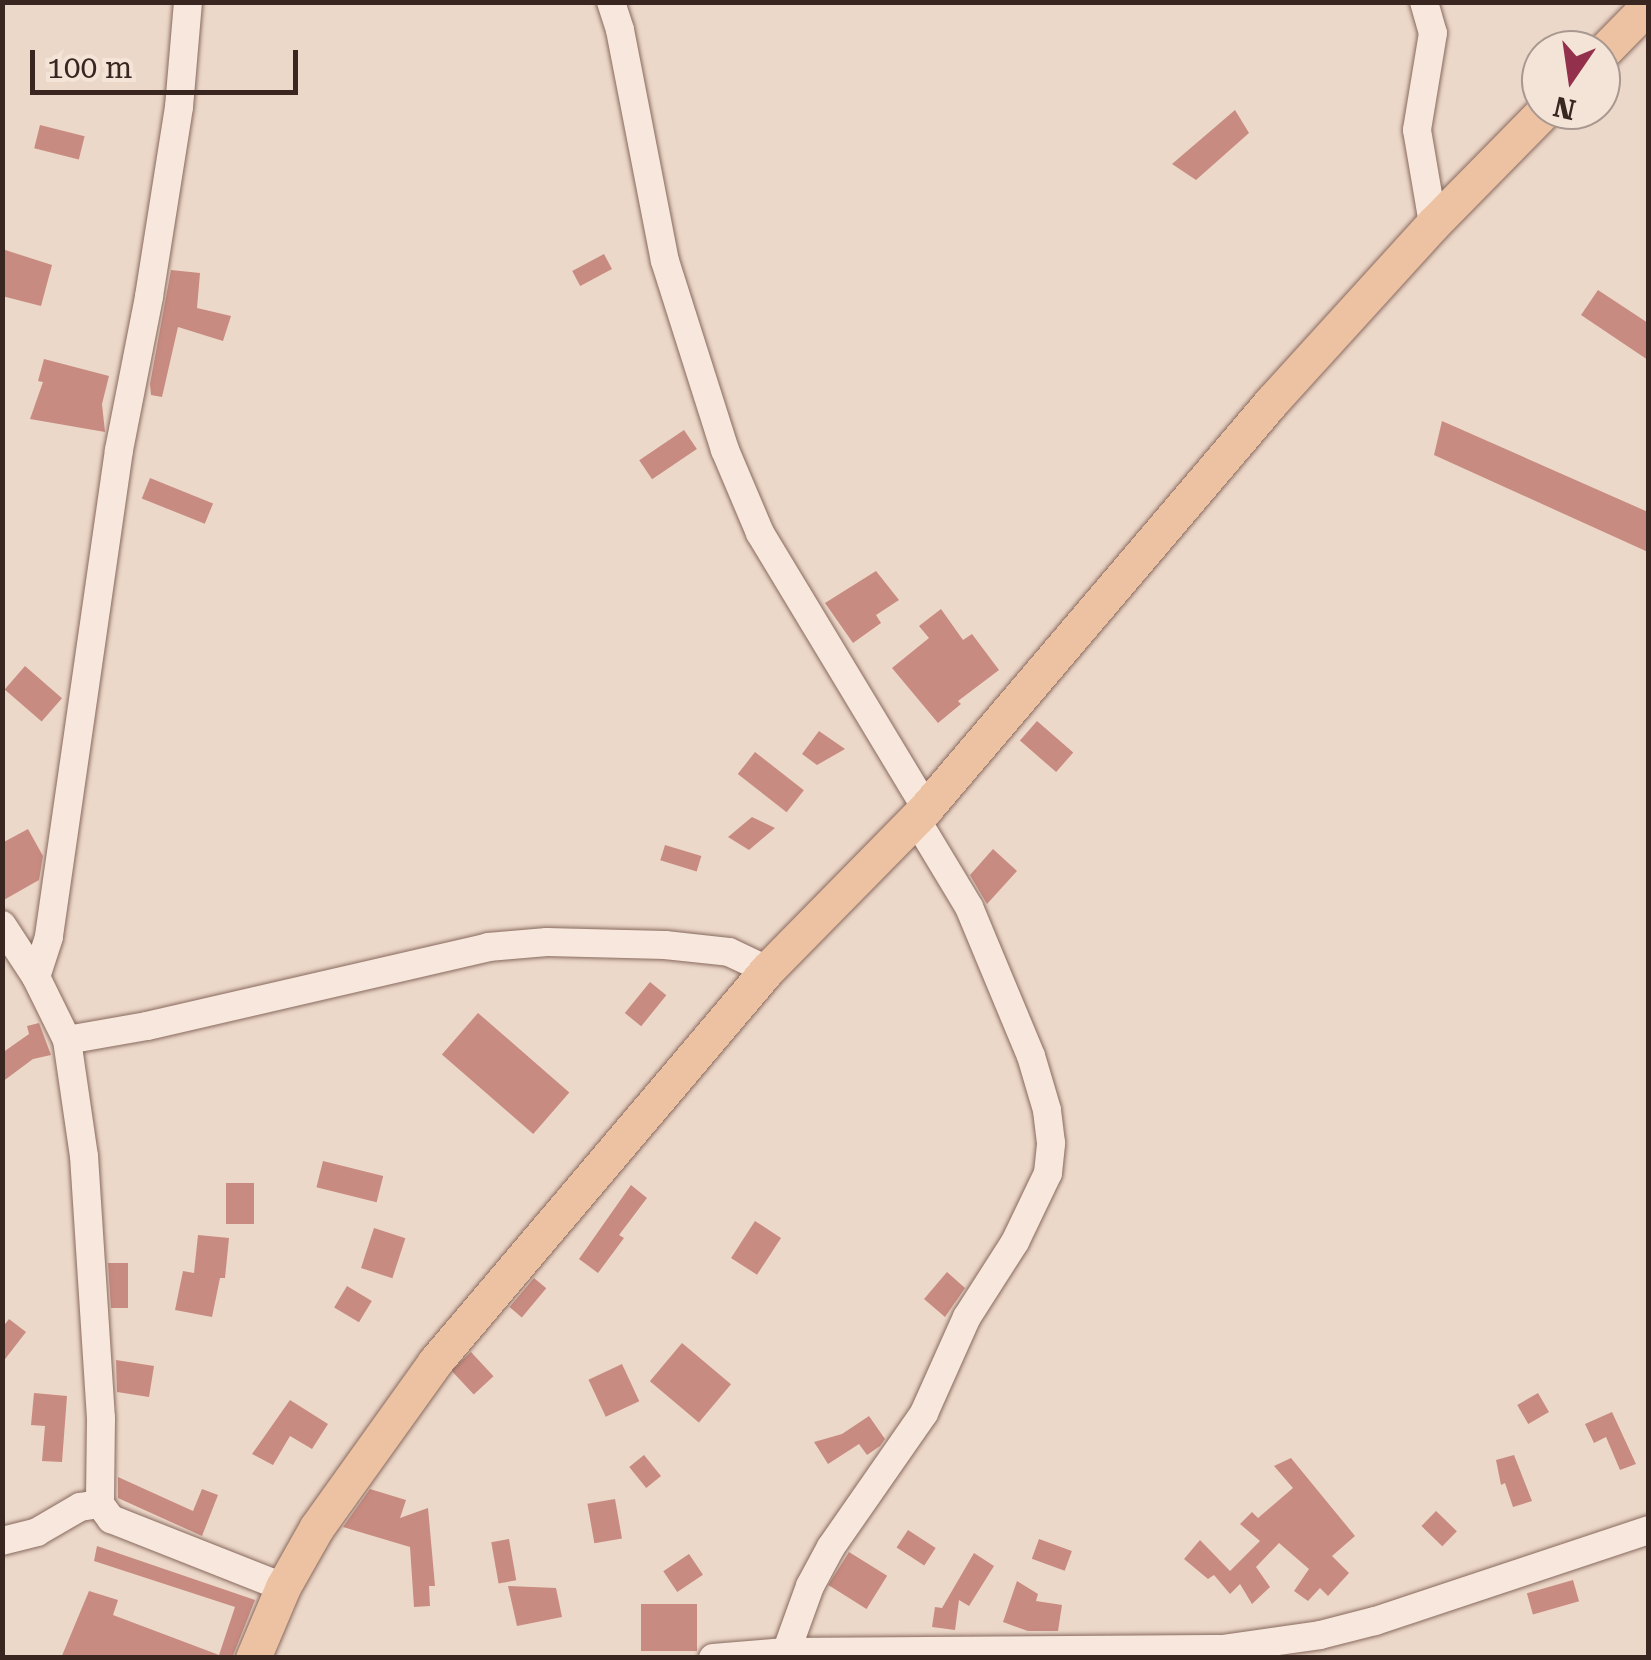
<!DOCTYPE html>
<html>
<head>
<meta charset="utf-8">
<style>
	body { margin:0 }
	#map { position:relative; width:1651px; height:1660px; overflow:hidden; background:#ecd8c9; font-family:"Roboto Serif",serif }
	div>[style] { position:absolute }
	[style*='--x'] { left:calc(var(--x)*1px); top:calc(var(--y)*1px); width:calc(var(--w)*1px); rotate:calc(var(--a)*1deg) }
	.building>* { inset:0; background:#c88b81; transform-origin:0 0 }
	.roads { filter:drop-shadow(0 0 2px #88695e) drop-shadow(0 0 2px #88695e) }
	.minor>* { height:28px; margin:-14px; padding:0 14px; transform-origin:14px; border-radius:14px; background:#f7e7dc }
	.major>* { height:35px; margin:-17.5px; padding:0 17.5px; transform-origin:17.5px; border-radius:17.5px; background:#edc2a3 }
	span { translate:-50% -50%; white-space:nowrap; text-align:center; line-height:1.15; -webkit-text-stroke:8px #f4e4d8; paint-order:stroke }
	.frame { position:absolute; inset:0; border:5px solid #392621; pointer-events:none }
	.north { position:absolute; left:1521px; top:30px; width:100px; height:100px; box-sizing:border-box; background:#f4e4d8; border:2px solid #a9988f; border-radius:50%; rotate:193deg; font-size:28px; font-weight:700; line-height:40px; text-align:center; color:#392621 }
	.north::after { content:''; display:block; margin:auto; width:35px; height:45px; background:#93314d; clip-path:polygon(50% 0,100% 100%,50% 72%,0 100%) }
	.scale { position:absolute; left:30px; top:50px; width:268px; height:45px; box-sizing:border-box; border:5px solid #392621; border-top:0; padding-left:12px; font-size:30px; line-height:35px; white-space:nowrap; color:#392621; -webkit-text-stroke:8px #f4e4d8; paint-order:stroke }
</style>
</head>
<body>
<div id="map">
	<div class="building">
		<div style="clip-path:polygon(1235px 110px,1249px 133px,1196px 180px,1172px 164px)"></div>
		<div style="left:40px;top:125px;width:46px;height:24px;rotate:14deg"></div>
		<div style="clip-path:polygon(2px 249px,52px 265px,41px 306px,2px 296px)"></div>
		<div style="left:604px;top:254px;width:17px;height:36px;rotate:62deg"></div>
		<div style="clip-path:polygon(171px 270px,200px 273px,197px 308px,231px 316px,223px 341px,178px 327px,162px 397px,151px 395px,150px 384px)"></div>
		<div style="clip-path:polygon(1598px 290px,1648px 323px,1648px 360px,1581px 315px)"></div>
		<div style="clip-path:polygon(44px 359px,109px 376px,102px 404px,105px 432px,30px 419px,43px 382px,38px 381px)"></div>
		<div style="clip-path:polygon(1442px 421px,1648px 512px,1648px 552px,1434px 455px)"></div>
		<div style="left:684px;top:430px;width:23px;height:54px;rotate:56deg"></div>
		<div style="left:150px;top:478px;width:68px;height:22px;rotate:22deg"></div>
		<div style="clip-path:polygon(876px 571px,899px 600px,876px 615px,881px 623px,853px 643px,825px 603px)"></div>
		<div style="clip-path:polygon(941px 609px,963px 640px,972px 634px,999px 670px,958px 701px,961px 704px,938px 723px,892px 668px,929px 638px,919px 626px)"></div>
		<div style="left:25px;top:666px;width:49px;height:31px;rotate:41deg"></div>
		<div style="left:1037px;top:721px;width:48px;height:26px;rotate:41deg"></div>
		<div style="clip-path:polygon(819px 731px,845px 749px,817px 765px,802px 754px)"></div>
		<div style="left:755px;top:752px;width:62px;height:28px;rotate:38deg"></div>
		<div style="clip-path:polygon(752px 817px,775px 828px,749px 850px,728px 837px)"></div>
		<div style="clip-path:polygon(28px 829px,43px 856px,39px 880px,2px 901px,2px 843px)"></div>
		<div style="left:665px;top:845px;width:38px;height:16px;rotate:17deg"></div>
		<div style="clip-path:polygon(993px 849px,1017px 871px,987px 904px,970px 875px)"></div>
		<div style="left:650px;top:982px;width:21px;height:40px;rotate:39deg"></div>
		<div style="left:478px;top:1013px;width:121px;height:55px;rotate:41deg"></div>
		<div style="clip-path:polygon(39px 1023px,51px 1055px,33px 1059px,2px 1082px,2px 1053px,29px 1034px,27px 1026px)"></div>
		<div style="left:323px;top:1161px;width:62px;height:27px;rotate:14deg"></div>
		<div style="left:226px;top:1183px;width:28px;height:41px"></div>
		<div style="clip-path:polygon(631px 1185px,647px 1198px,619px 1235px,624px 1238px,598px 1273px,579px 1259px)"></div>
		<div style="left:755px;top:1221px;width:31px;height:44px;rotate:33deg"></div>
		<div style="left:374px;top:1228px;width:33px;height:42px;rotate:18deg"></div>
		<div style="clip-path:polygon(198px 1235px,229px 1238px,225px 1278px,220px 1278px,212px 1317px,175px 1310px,183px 1271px,194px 1273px)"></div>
		<div style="clip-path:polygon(108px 1263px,128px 1263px,128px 1308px,111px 1308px)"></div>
		<div style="clip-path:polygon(947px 1272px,965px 1288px,945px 1317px,924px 1299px)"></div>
		<div style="left:534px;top:1278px;width:16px;height:38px;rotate:40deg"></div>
		<div style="left:347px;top:1286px;width:29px;height:25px;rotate:31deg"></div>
		<div style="clip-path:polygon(9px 1319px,26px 1332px,2px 1363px,2px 1328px)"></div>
		<div style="left:682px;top:1343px;width:64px;height:50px;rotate:40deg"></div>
		<div style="left:471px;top:1352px;width:33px;height:27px;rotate:47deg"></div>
		<div style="clip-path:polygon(116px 1360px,154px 1366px,149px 1397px,117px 1392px)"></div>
		<div style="left:622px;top:1364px;width:41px;height:37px;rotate:65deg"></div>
		<div style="clip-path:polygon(34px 1393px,67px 1396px,62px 1462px,42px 1461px,45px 1426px,31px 1425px)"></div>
		<div style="left:1538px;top:1393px;width:22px;height:24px;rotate:60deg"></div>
		<div style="clip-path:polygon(290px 1400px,328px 1424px,312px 1449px,290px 1436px,273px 1465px,252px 1454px)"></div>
		<div style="clip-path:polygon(1612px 1412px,1636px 1464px,1620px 1470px,1606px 1437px,1594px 1443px,1585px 1424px)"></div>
		<div style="clip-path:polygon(869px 1416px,885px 1439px,880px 1446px,867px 1455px,859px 1444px,828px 1464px,814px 1442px,842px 1434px)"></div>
		<div style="left:644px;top:1455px;width:27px;height:19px;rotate:51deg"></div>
		<div style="clip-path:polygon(1514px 1455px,1532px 1501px,1513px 1507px,1505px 1483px,1501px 1485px,1496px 1460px)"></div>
		<div style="clip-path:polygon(1291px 1458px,1355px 1536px,1332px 1556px,1349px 1573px,1328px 1596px,1320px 1588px,1308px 1601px,1294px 1591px,1309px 1569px,1279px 1543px,1256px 1567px,1270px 1587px,1252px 1604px,1240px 1584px,1230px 1594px,1214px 1575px,1208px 1579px,1184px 1559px,1200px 1540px,1230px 1571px,1260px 1541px,1240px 1524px,1252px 1512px,1258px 1518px,1293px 1488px,1274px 1466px)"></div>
		<div style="clip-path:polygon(118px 1477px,193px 1511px,202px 1489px,218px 1495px,202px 1536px,118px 1498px)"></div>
		<div style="clip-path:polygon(370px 1489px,406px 1500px,400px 1518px,428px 1508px,435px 1586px,429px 1586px,430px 1606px,414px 1607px,410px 1547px,343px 1527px)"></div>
		<div style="left:615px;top:1499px;width:40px;height:28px;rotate:80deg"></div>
		<div style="left:1436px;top:1511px;width:29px;height:21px;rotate:44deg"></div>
		<div style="left:908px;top:1530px;width:33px;height:21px;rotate:33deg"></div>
		<div style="left:509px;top:1539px;width:42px;height:18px;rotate:80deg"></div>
		<div style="left:1039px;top:1539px;width:35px;height:21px;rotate:20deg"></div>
		<div style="clip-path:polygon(97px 1546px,255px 1600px,232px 1658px,61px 1658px,89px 1591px,118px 1600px,113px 1615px,219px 1655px,235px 1607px,94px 1561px)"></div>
		<div style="left:849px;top:1552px;width:45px;height:39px;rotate:32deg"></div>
		<div style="clip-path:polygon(974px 1553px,994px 1566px,969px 1606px,959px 1600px,955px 1630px,932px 1627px,935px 1607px,942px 1608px)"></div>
		<div style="left:689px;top:1554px;width:25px;height:31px;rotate:56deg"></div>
		<div style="left:1573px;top:1580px;width:22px;height:48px;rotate:74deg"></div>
		<div style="clip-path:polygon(1017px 1581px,1038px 1594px,1036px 1601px,1062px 1605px,1058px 1631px,1028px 1631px,1003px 1622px)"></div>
		<div style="clip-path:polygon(508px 1586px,556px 1588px,562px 1617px,517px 1626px)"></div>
		<div style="left:697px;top:1604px;width:47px;height:56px;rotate:90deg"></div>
	</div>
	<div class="roads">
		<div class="minor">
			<div style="--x:188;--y:2;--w:105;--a:94.9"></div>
			<div style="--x:179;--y:107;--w:192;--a:99"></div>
			<div style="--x:149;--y:297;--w:156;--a:101.1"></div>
			<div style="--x:119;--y:450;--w:492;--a:98.2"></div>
			<div style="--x:49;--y:937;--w:42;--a:108"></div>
			<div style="--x:36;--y:977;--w:70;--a:63.8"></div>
			<div style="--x:67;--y:1040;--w:117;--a:81.7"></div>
			<div style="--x:84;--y:1156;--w:263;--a:86.3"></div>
			<div style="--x:101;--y:1418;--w:86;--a:90.7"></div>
			<div style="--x:100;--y:1504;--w:19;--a:54"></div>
			<div style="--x:111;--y:1519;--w:185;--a:21.6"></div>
			<div style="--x:611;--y:2;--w:29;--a:72"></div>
			<div style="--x:620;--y:30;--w:235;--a:79"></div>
			<div style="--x:665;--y:261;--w:198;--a:72.4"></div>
			<div style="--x:725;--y:450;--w:90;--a:67.1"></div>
			<div style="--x:760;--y:533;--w:321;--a:58.9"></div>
			<div style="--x:1424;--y:2;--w:32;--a:74"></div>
			<div style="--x:1433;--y:33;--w:98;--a:99.4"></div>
			<div style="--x:1417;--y:130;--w:95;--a:80.3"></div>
			<div style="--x:2;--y:925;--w:62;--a:56.8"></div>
			<div style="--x:67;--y:1040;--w:81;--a:-9.9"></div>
			<div style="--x:147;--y:1026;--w:350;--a:-13"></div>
			<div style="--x:488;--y:947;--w:59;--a:-4.8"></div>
			<div style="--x:547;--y:942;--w:118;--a:1.5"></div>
			<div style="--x:665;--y:945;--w:64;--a:6.2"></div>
			<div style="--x:729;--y:952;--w:42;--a:25.3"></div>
			<div style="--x:2;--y:1541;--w:36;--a:-14"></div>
			<div style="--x:37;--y:1532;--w:50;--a:-30.2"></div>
			<div style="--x:80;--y:1507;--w:20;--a:-9"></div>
			<div style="--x:713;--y:1658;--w:73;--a:-4.7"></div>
			<div style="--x:786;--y:1652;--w:436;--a:-0.4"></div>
			<div style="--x:1222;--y:1649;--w:99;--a:-8.1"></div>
			<div style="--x:1320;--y:1635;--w:57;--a:-14.3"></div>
			<div style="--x:1375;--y:1621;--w:288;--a:-18.4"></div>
			<div style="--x:784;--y:1658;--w:77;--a:-70.1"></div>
			<div style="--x:810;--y:1586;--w:44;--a:-61.7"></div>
			<div style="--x:831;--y:1547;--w:163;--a:-55.2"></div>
			<div style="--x:924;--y:1413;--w:105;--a:-65.9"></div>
			<div style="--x:967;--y:1317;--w:89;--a:-57.4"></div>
			<div style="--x:1015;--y:1242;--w:76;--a:-64.4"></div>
			<div style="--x:1048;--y:1173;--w:30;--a:-84"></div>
			<div style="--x:1051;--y:1143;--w:33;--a:-97"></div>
			<div style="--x:1047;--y:1110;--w:56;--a:-106.5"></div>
			<div style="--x:1031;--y:1056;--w:161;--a:-112.6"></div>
			<div style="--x:969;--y:907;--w:103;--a:-121.1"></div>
		</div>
		<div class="major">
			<div style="--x:1601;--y:54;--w:67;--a:-45.6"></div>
			<div style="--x:253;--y:1658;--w:77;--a:-67.1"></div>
			<div style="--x:283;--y:1587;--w:69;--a:-60.5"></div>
			<div style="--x:317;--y:1527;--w:203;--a:-54.4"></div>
			<div style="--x:435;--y:1362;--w:514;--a:-49.74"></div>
			<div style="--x:767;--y:970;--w:227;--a:-45.5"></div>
			<div style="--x:926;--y:808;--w:534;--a:-49.63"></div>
			<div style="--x:1272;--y:401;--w:239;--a:-47.7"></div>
			<div style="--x:1433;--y:224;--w:160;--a:-45.5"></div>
		</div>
	</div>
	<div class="frame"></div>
	<div class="north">N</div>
	<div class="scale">100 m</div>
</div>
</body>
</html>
